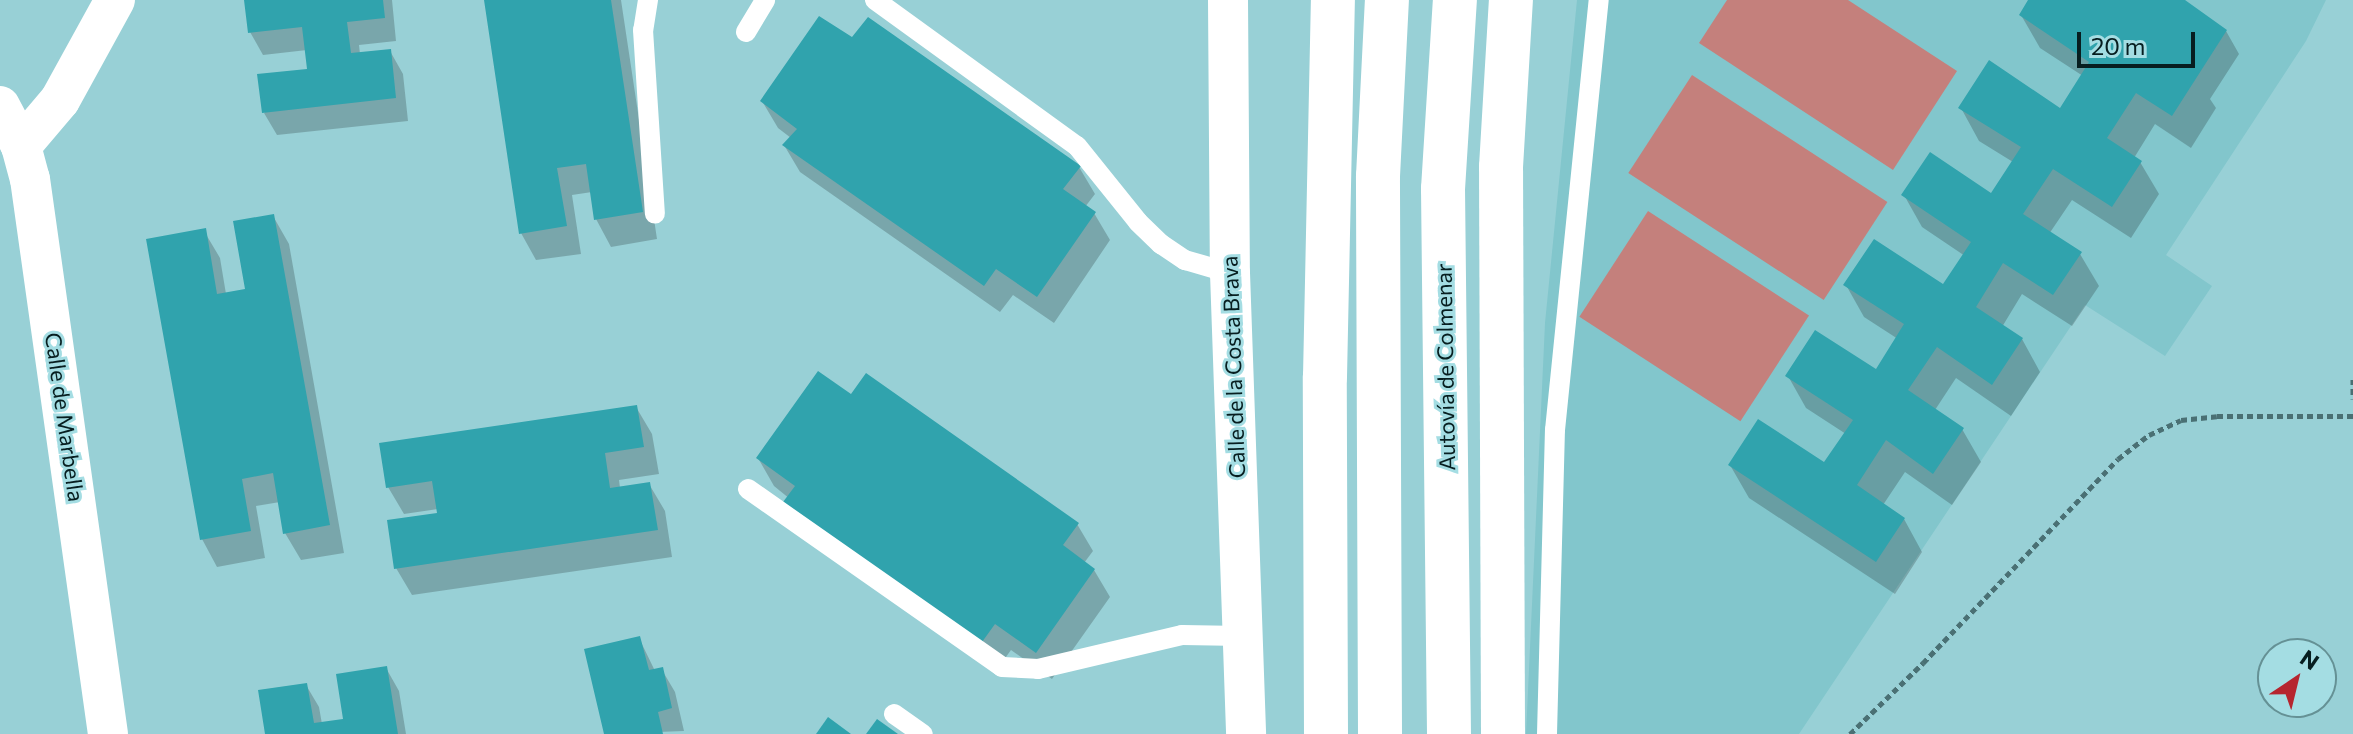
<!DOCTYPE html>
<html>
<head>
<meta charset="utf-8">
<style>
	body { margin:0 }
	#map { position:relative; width:2353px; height:734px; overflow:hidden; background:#98d0d6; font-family:Commissioner,sans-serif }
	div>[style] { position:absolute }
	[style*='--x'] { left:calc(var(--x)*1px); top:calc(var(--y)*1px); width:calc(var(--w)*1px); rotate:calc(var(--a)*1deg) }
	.built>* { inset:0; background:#82c6cc }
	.green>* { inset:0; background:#c4807c; transform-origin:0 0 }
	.shadow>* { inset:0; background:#0003 }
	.building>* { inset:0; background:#30a3ad }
	.path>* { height:5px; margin-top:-2.5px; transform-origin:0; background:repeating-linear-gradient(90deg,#4a7074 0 6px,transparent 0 10px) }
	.lane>* { height:20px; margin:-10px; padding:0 10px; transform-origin:10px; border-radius:10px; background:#fff }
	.street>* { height:40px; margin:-20px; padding:0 20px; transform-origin:20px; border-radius:20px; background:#fff }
	.highway>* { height:44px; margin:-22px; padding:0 22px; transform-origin:22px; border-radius:22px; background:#fff }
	span { translate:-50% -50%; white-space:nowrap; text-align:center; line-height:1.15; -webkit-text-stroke:6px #a4dde3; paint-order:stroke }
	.street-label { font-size:22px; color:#071e20 }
	.north { position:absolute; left:2257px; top:638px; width:80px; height:80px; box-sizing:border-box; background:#a4dde3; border:2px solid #659195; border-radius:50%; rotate:35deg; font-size:22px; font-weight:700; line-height:32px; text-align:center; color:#071e20 }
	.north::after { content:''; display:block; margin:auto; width:28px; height:36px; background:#b6252f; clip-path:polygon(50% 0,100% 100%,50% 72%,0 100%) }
	.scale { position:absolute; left:2077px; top:32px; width:118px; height:36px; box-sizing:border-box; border:4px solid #071e20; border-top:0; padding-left:10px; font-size:24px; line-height:28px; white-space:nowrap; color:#071e20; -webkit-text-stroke:6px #a4dde3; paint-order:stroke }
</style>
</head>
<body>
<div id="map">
	<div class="built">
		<div style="clip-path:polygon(1577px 0,2326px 0,2306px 41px,2166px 255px,2212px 286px,2165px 356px,2085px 305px,1799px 734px,1526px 734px,1545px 323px)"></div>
	</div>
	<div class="green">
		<div style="clip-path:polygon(1727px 0,1848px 0,1957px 71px,1893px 170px,1699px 43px)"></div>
		<div style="left:1692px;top:75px;width:233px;height:117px;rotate:33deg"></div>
		<div style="left:1648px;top:211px;width:192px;height:126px;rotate:33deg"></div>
	</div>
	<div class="shadow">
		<div style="clip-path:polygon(246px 0,392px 0,396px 41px,359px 45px,360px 54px,390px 51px,403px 74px,408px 121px,277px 135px,264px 113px,309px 71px,307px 50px,263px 55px,250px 32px)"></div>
		<div style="clip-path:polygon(486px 0,621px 0,657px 239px,611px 247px,596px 219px,592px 192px,572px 195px,581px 254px,536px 260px,521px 233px)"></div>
		<div style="clip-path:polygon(2031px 0,2181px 0,2226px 31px,2239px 54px,2210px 99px,2216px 108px,2191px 148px,2155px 124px,2134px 158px,2140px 162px,2159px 194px,2131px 238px,2072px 200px,2049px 234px,2080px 254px,2099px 286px,2072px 326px,2022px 294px,2002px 327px,2022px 339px,2040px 372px,2011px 416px,1956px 378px,1935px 410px,1962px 429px,1981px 462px,1952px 505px,1905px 472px,1883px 505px,1904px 519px,1922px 552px,1895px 594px,1749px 498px,1730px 465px,1825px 465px,1846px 434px,1806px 408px,1788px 376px,1877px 372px,1898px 339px,1864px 317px,1846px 285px,1944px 287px,1965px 256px,1922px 227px,1904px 195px,1991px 196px,2013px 162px,1979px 141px,1961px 108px,2061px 110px,2083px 76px,2040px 48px,2021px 15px)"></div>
		<div style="clip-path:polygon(853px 40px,1079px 167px,1095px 194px,1085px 207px,1094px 213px,1110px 240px,1054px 323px,1013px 295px,1000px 312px,800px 172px,784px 145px,791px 138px,778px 128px,762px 101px)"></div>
		<div style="clip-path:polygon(273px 216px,289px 244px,344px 553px,301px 560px,285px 533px,280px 502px,256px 506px,265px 558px,217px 567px,202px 539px,204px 231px,220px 258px,226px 294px,247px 291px)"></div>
		<div style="clip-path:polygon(851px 397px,1077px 524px,1093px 551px,1084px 563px,1094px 570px,1110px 597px,1052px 679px,1011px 650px,998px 668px,774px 486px,758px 458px)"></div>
		<div style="clip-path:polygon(636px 407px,652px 434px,659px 474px,619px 480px,620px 488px,649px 484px,665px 511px,672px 557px,412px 595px,396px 568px,439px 515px,438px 509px,404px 514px,388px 487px)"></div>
		<div style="clip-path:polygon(639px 638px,655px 671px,662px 670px,675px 692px,684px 731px,606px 734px)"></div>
		<div style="clip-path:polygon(386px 668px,399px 691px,406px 734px,267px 734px,306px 685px,319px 707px,322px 724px,346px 721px)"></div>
	</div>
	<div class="building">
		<div style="clip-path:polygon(244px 0,383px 0,385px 18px,347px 22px,351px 53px,391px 49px,396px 98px,262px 113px,257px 74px,307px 69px,302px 27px,248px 33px)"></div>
		<div style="clip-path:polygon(484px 0,611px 0,643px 212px,594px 220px,586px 164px,557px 168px,567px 226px,519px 234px)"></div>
		<div style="clip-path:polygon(2028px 0,2185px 0,2227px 30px,2172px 116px,2136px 93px,2107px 138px,2142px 161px,2112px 207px,2053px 169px,2023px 214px,2082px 252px,2053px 295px,2003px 263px,1976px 307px,2023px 338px,1992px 385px,1937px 347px,1908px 390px,1964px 428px,1933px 474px,1886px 440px,1857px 485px,1905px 518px,1876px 562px,1728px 465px,1758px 419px,1824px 462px,1853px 420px,1785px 376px,1815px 330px,1876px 369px,1904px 324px,1843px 285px,1874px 239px,1943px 284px,1971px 242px,1901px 195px,1930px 152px,1991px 193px,2021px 147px,1958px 108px,1989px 60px,2060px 108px,2089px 62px,2019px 15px)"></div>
		<div style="clip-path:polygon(819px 16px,852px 37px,868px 17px,1081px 166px,1063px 189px,1096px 212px,1037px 297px,996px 269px,984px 286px,782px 145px,797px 129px,760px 101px)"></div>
		<div style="clip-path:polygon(274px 214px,330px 525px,283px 534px,273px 473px,242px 479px,251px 531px,200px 540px,146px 239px,206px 228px,217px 294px,245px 289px,233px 221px)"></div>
		<div style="clip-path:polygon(818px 371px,851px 394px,866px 373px,1079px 523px,1063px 545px,1095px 569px,1036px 653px,995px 624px,982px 642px,783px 502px,795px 486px,756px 458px)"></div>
		<div style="clip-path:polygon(637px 405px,644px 447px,605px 453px,610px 488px,650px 482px,658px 530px,394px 569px,387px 520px,437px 513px,432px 481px,386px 488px,379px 443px)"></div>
		<div style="clip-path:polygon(640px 636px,649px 670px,663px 667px,672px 708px,658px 712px,663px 734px,604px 734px,584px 649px)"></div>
		<div style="clip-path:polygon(387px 666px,398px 734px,265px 734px,258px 690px,307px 683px,314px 723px,343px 719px,336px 674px)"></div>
		<div style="clip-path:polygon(828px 717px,851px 734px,816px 734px)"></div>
		<div style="clip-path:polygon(877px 719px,898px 734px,866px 734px)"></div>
	</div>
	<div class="path">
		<div style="--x:2353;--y:379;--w:20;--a:90"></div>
		<div style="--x:1850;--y:734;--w:102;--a:-44.2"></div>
		<div style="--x:1923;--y:663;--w:282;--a:-46.3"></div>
		<div style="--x:2118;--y:459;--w:39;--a:-38"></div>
		<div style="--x:2149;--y:435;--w:35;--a:-25"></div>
		<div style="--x:2181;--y:420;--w:36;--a:-6"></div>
		<div style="--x:2217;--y:416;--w:136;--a:0"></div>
	</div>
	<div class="lane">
		<div style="--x:648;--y:0;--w:30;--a:99"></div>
		<div style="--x:643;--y:30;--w:184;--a:86.3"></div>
		<div style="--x:875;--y:0;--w:249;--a:35.9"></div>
		<div style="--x:1077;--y:146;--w:97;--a:51.2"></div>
		<div style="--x:1138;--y:222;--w:32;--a:44"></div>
		<div style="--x:1161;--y:244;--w:29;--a:34"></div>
		<div style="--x:1185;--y:260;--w:47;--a:16.1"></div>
		<div style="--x:746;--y:32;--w:37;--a:-59"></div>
		<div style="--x:748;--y:489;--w:310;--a:35"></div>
		<div style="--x:1002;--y:667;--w:36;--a:3"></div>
		<div style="--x:1038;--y:669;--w:148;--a:-13.3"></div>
		<div style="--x:1182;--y:635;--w:60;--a:1"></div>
		<div style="--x:894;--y:714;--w:35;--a:35"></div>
		<div style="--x:1547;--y:734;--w:304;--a:-88.5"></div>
		<div style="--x:1555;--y:430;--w:432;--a:-84.2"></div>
	</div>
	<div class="street">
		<div style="--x:1228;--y:0;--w:273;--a:89.6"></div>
		<div style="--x:1230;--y:273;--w:461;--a:88"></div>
		<div style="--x:0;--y:106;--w:45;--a:62.3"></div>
		<div style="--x:21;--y:146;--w:34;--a:75"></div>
		<div style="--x:30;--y:179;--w:560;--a:82"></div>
		<div style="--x:21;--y:146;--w:60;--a:-49.7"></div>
		<div style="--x:60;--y:100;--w:114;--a:-61.2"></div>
	</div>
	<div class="highway">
		<div style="--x:1326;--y:734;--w:357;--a:-90.2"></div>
		<div style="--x:1325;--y:377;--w:377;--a:-88.8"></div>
		<div style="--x:1380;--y:734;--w:558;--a:-90.21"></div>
		<div style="--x:1378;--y:176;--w:176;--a:-87.1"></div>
		<div style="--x:1449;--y:734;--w:545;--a:-90.63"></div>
		<div style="--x:1443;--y:189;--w:189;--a:-86.4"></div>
		<div style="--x:1503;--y:734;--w:567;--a:-90.2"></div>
		<div style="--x:1501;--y:167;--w:167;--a:-86.6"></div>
	</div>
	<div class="street-label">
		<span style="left:1233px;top:367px;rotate:-92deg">Calle de la Costa Brava</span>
		<span style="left:1445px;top:367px;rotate:-91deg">Autovía de Colmenar</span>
		<span style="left:65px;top:417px;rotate:82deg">Calle de Marbella</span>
	</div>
	<div class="north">N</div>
	<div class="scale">20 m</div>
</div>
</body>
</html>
